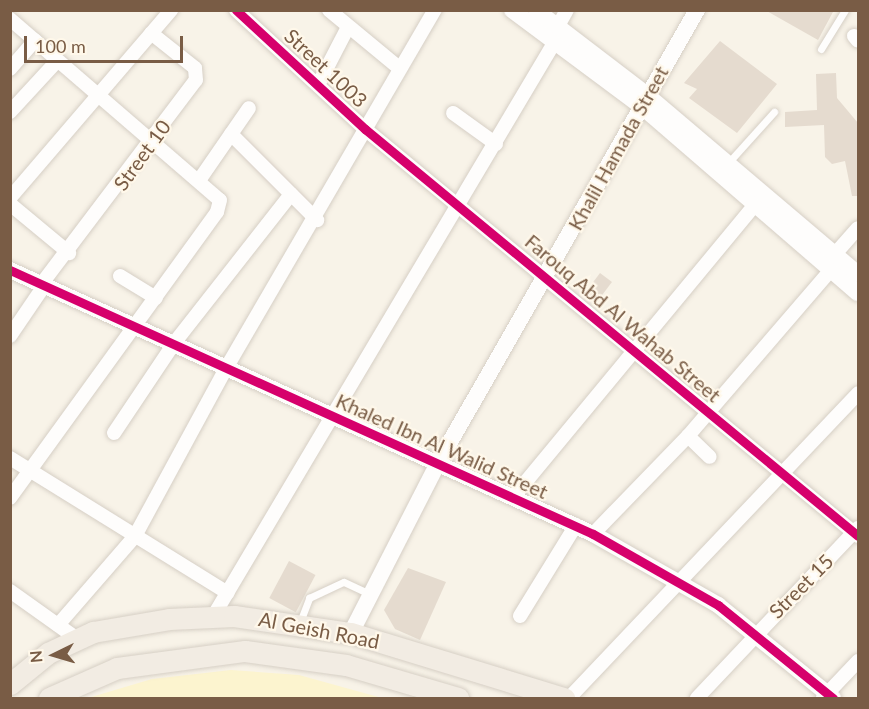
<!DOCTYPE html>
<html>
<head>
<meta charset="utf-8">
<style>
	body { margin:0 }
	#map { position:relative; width:869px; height:709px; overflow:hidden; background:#f8f3e8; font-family:Lato,sans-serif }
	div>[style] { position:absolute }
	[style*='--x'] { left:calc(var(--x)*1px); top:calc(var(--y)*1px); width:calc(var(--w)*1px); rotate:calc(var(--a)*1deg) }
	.sand>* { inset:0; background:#fcf4cf }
	.building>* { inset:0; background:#e5dbcf; transform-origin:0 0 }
	.roads { filter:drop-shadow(0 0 2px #d6cfc5) drop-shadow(0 0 2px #d6cfc5) }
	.service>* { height:7px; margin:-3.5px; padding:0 3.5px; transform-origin:3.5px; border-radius:3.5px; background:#fefdfc }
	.minor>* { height:14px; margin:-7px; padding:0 7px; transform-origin:7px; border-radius:7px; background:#fefdfc }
	.tertiary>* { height:16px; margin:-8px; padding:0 8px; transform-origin:8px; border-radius:8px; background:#fefdfc }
	.trunk>* { height:21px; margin:-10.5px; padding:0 10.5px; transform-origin:10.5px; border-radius:10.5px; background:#f2ece3 }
	.cycleway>* { height:9px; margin:-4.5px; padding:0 4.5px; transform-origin:4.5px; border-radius:4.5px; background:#d6006c }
	span { translate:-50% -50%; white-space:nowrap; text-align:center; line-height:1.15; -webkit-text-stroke:4.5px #fff8ea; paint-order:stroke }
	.street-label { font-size:20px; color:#795c45 }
	.frame { position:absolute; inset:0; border:12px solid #795c45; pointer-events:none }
	.north { position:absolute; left:24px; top:625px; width:60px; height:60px; -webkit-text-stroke:4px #fff8ea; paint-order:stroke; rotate:265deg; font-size:16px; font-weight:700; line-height:24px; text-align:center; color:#795c45 }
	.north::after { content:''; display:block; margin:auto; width:21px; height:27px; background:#795c45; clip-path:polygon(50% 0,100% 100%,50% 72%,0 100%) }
	.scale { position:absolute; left:24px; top:36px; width:159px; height:27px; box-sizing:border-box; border:3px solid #795c45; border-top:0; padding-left:8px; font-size:18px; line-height:21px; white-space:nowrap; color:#795c45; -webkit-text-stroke:4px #fff8ea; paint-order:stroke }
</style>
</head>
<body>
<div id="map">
	<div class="sand">
		<div style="clip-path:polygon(231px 670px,299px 675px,382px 698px,88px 698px,152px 679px)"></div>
	</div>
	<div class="building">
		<div style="clip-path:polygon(765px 10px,834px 10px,818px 40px)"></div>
		<div style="clip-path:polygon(720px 41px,777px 84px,737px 133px,689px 98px,697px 89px,684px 83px)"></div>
		<div style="clip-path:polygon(836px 73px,837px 98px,858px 123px,858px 196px,852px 196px,845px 161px,832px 164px,825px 157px,824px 125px,785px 127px,785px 112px,817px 110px,816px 74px)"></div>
		<div style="left:600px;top:273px;width:15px;height:26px;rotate:37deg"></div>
		<div style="left:289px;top:561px;width:30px;height:42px;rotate:28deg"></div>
		<div style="clip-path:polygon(408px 568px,446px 582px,420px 640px,395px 629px,384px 610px)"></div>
	</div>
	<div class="roads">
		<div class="service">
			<div style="--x:821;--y:49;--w:46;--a:-58.4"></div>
			<div style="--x:728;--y:163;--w:69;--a:-48"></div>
			<div style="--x:300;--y:622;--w:26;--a:-69"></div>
			<div style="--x:309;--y:598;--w:38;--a:-25"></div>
			<div style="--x:344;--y:582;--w:29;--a:25"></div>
		</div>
		<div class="minor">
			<div style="--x:236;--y:10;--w:176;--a:42.7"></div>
			<div style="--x:365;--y:129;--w:639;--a:39.54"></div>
			<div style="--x:329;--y:10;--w:91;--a:39.6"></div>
			<div style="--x:10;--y:19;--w:277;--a:40.8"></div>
			<div style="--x:220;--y:200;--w:12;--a:104"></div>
			<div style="--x:217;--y:212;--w:353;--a:125.9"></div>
			<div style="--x:558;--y:26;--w:18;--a:-61"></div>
			<div style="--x:854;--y:36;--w:6;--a:51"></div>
			<div style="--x:10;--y:69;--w:38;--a:-49"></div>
			<div style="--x:318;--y:85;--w:63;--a:-62.6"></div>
			<div style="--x:10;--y:112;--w:69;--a:-47.3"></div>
			<div style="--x:453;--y:113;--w:53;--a:35.8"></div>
			<div style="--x:231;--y:134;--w:122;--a:45"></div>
			<div style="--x:200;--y:179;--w:86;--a:-55.4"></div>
			<div style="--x:10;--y:198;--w:248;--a:-49.4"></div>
			<div style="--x:10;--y:204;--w:77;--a:39.7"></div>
			<div style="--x:828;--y:262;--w:45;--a:-48.6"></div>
			<div style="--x:120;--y:276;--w:42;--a:31.4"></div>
			<div style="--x:43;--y:282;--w:253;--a:-52.9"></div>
			<div style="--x:196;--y:80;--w:12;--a:-95"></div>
			<div style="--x:195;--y:68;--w:56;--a:-141.5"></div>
			<div style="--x:10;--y:336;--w:64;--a:-55.8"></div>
			<div style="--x:114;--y:433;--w:110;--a:-56.2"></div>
			<div style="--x:175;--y:342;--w:188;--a:-51.9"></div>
			<div style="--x:688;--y:436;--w:30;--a:44"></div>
			<div style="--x:10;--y:458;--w:256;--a:31.8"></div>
			<div style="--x:514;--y:496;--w:388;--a:-50.4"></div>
			<div style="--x:593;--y:534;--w:136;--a:-45.9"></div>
			<div style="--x:688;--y:436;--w:219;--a:-49.3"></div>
			<div style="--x:10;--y:591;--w:81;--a:35.5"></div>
			<div style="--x:214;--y:615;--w:665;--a:-59.27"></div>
			<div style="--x:520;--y:616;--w:107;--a:-58.4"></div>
			<div style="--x:58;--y:625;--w:118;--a:-49.1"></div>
			<div style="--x:135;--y:536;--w:195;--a:-61.5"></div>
			<div style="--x:228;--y:365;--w:411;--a:-59.8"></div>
			<div style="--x:569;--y:698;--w:420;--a:-46.5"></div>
			<div style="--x:697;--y:698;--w:234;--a:-46.6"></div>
			<div style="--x:823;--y:698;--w:51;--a:-46.6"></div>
		</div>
		<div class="tertiary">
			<div style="--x:512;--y:10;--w:161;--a:36.7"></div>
			<div style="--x:641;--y:106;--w:286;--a:40.8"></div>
			<div style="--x:536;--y:10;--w:140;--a:37.4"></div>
			<div style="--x:647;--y:95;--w:277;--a:40.3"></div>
			<div style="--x:10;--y:270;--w:640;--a:24.36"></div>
			<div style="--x:593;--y:534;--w:144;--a:29.6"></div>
			<div style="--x:718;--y:605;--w:148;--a:39"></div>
			<div style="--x:351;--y:633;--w:191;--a:-62.9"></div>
			<div style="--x:438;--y:463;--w:522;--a:-60.24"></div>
		</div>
		<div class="trunk">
			<div style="--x:10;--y:684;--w:49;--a:-39.2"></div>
			<div style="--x:48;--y:653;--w:50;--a:-25"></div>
			<div style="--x:93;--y:632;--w:77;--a:-9.7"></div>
			<div style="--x:169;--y:619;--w:65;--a:-2.6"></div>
			<div style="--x:234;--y:616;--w:118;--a:8.3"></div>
			<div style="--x:351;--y:633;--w:223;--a:17"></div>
			<div style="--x:49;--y:698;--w:74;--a:-23.8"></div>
			<div style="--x:117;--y:668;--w:129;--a:-7.6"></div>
			<div style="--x:245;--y:651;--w:102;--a:7.9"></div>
			<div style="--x:346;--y:665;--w:117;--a:16.4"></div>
		</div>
	</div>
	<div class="cycleway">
		<div style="--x:236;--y:10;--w:176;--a:42.7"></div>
		<div style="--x:365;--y:129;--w:639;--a:39.54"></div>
		<div style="--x:10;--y:270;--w:640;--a:24.36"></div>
		<div style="--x:593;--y:534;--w:144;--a:29.6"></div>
		<div style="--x:718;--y:605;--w:148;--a:39"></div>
	</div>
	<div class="street-label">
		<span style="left:326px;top:68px;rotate:43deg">Street 1003</span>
		<span style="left:618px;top:148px;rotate:-61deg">Khalil Hamada Street</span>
		<span style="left:142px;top:155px;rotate:-54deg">Street 10</span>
		<span style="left:623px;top:318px;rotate:40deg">Farouq Abd Al Wahab Street</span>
		<span style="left:442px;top:446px;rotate:24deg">Khaled Ibn Al Walid Street</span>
		<span style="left:801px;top:586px;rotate:-45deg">Street 15</span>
		<span style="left:319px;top:630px;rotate:11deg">Al Geish Road</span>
	</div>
	<div class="frame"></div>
	<div class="north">N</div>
	<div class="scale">100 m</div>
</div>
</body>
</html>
